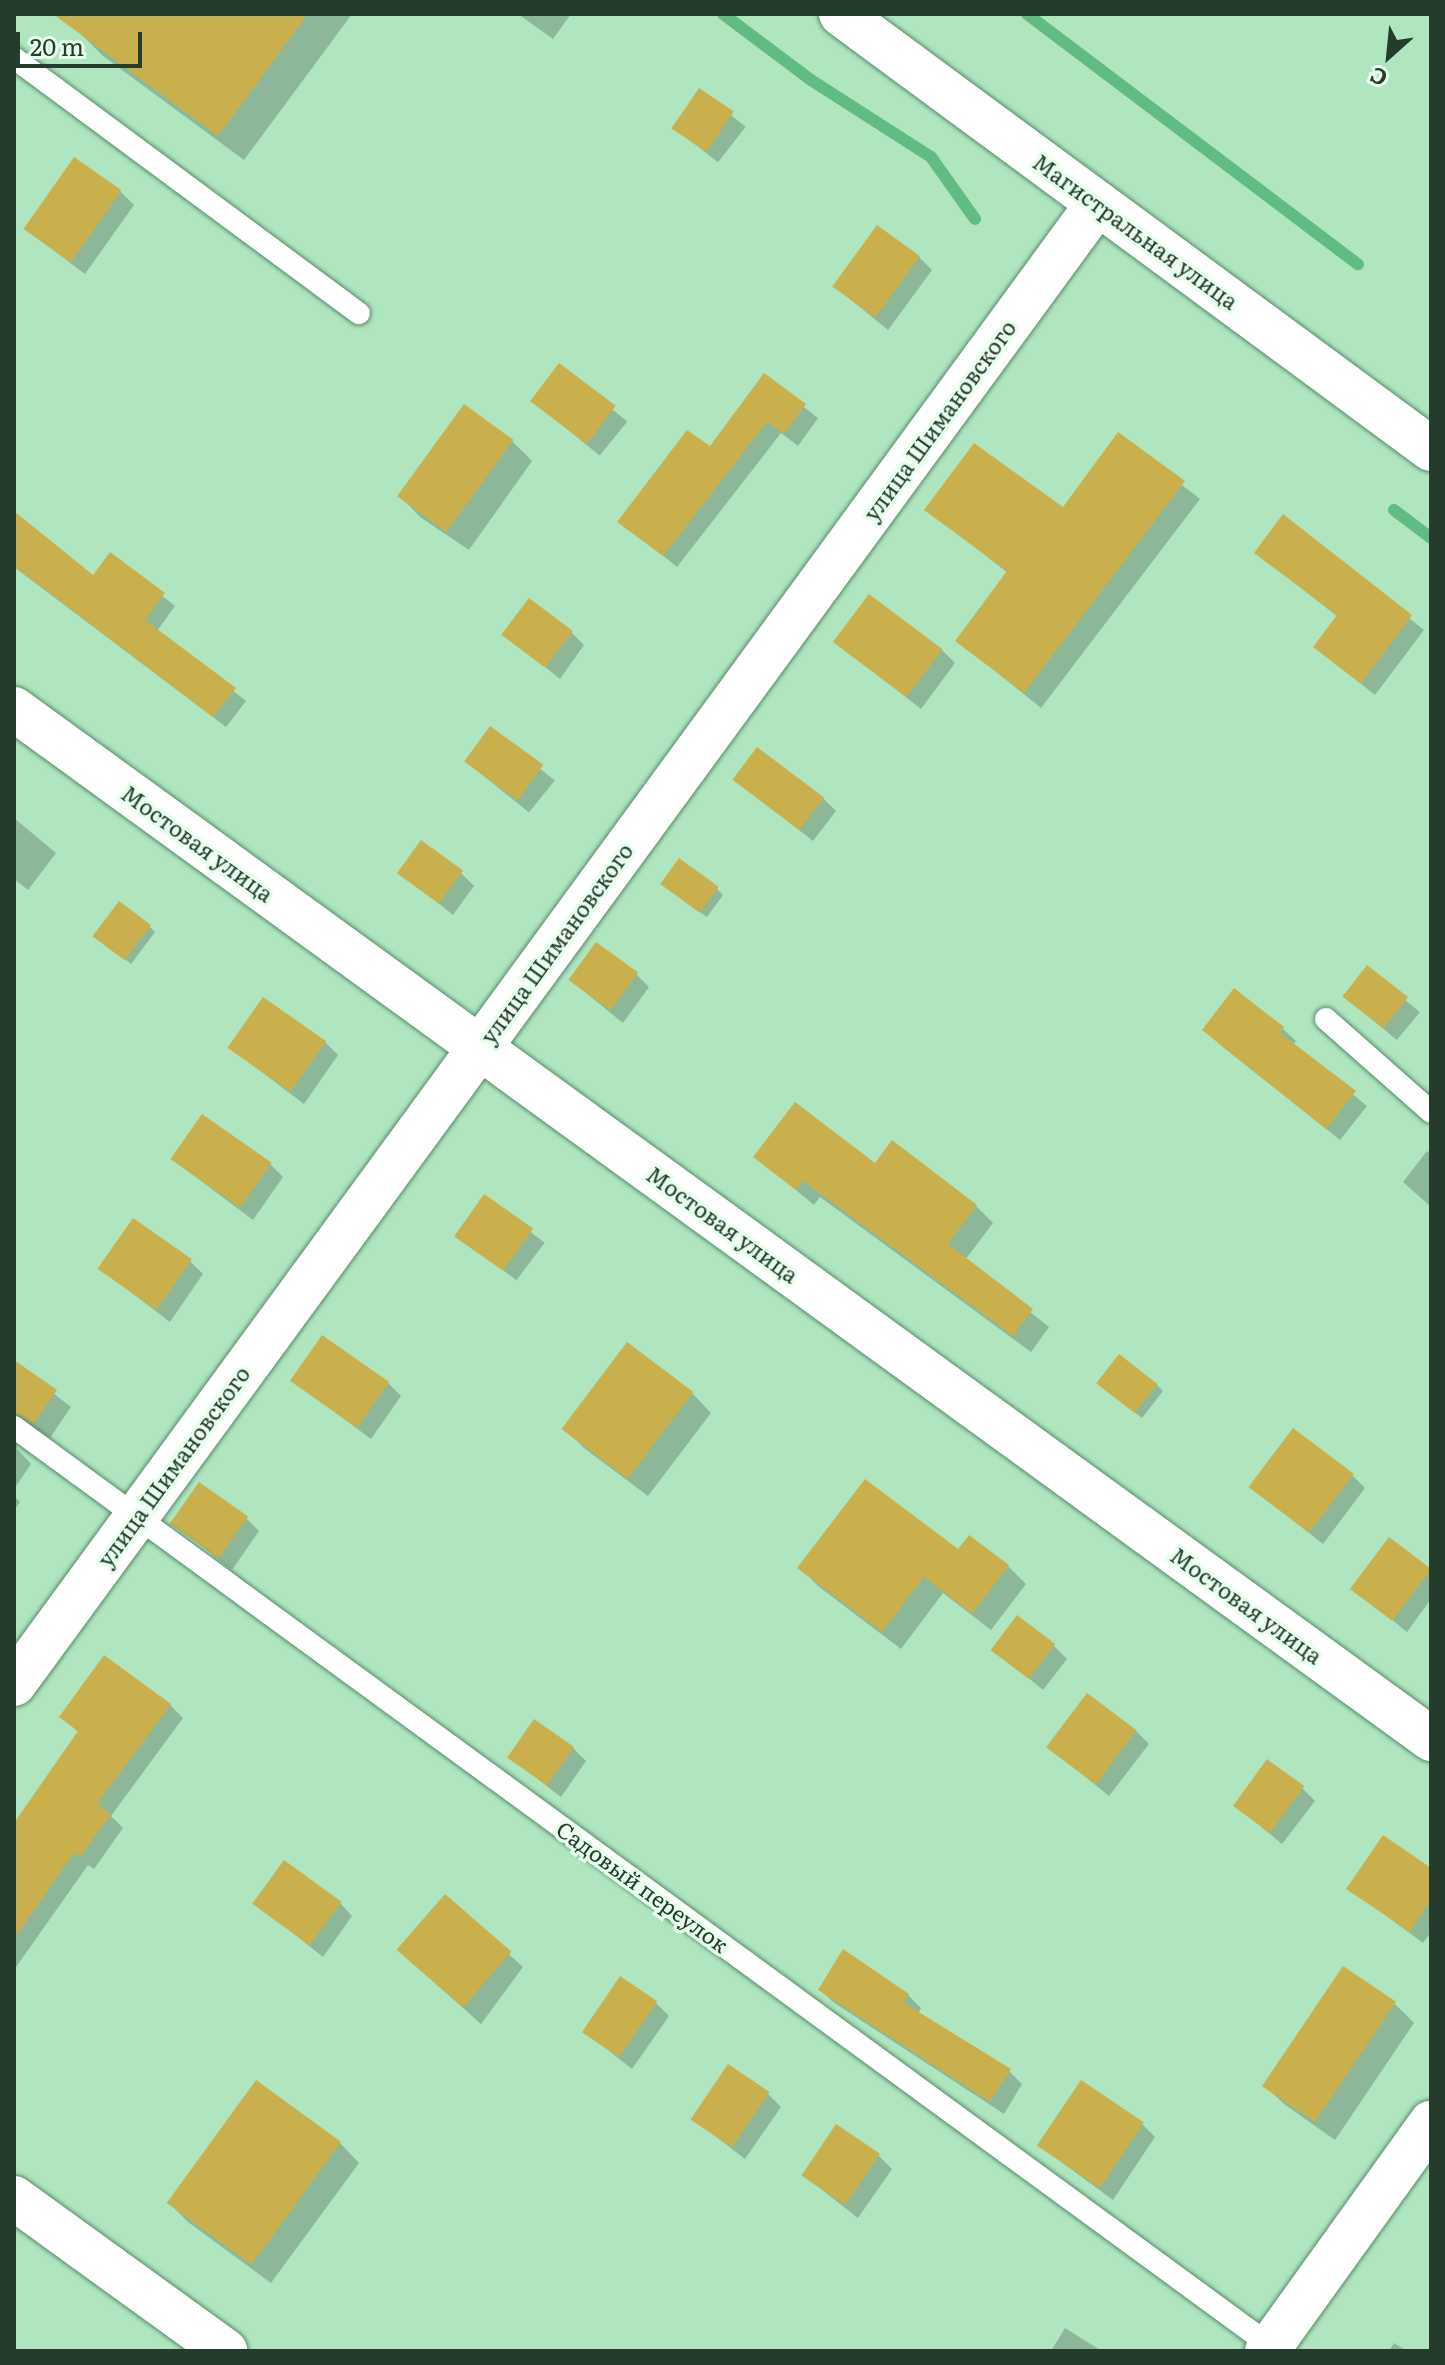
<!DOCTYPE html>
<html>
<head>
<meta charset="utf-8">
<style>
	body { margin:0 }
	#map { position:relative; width:1445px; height:2365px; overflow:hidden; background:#afe6c0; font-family:Literata,serif }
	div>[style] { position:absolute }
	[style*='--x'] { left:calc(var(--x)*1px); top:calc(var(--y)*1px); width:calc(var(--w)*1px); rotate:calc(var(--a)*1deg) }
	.shadow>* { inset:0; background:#0003; transform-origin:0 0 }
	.stream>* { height:12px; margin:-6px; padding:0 6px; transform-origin:6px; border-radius:6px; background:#61bc83 }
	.building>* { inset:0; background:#cab04d; transform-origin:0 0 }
	.roads { filter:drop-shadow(0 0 2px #558967) drop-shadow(0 0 2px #558967) }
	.service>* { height:22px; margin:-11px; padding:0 11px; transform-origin:11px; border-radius:11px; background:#fff }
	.minor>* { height:44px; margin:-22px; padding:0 22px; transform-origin:22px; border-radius:22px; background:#fff }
	.tertiary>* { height:44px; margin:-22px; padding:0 22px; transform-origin:22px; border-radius:22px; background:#fff }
	.primary>* { height:44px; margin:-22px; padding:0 22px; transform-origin:22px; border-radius:22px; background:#fff }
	span { translate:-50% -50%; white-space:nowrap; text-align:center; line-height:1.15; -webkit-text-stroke:7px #e8feee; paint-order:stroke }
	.street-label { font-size:22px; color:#253b2c }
	.frame { position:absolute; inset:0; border:16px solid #253b2c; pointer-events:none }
	.north { position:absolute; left:1349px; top:16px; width:80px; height:80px; -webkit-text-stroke:6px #e8feee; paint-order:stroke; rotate:207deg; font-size:22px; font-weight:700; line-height:32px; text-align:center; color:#253b2c }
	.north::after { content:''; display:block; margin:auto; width:28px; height:36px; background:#253b2c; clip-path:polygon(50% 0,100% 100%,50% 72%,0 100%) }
	.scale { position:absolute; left:16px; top:32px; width:126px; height:36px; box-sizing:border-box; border:4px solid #253b2c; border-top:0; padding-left:10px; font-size:24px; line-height:28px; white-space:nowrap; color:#253b2c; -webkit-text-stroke:6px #e8feee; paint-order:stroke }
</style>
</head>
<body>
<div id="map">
	<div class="shadow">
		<div style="clip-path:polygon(90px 14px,352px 14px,244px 160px,103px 56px,78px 31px)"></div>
		<div style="clip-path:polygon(518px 14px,571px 14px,553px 39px)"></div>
		<div style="left:700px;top:91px;width:58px;height:45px;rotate:38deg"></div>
		<div style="clip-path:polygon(121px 192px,134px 205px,85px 274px,25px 229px)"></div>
		<div style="clip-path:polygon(919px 257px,932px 270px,888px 330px,834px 286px)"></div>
		<div style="left:559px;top:366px;width:88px;height:44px;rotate:39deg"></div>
		<div style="clip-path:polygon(764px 376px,818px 418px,798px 446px,781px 433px,677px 567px,620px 521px,710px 449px)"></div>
		<div style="clip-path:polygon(464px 407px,512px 441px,532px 461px,469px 550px,420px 517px,401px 497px)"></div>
		<div style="clip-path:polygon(1118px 435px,1200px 499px,1041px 708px,958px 641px,1008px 573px,927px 510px,1063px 510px)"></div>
		<div style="clip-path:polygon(14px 514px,93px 578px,111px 555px,175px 606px,157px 631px,246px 701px,226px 727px,14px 567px)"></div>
		<div style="clip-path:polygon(1284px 517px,1424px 630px,1375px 695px,1315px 647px,1338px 617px,1257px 553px)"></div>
		<div style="clip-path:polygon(571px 632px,584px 645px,560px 679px,504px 634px)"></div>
		<div style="clip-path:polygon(836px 642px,942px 650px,955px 663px,921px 709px)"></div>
		<div style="left:491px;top:729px;width:82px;height:41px;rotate:39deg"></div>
		<div style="clip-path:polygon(735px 780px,823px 798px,836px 811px,813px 841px)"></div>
		<div style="clip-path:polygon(14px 818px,56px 853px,28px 890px,14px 879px)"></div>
		<div style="clip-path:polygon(400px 872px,461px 873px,474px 886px,453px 915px)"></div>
		<div style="clip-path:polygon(717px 889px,723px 895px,707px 917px,669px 890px)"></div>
		<div style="clip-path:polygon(149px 926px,155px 932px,131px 964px,102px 942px)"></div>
		<div style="left:1367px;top:968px;width:69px;height:36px;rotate:40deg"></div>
		<div style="clip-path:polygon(636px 974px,649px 987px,623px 1023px,570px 980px)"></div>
		<div style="clip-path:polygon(1234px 991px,1283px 1029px,1296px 1041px,1293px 1045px,1367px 1106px,1340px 1140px,1218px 1043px)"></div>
		<div style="clip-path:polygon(325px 1042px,338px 1055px,304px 1104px,230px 1048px)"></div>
		<div style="clip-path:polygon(1427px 1151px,1431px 1154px,1431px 1207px,1403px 1182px)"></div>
		<div style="clip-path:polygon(756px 1157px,876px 1166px,976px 1206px,993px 1223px,965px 1260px,1049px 1327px,1031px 1352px,820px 1197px,814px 1205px)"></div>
		<div style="clip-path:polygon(173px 1160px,270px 1164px,283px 1177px,253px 1220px)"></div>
		<div style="left:484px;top:1197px;width:76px;height:47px;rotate:37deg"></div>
		<div style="clip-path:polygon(190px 1261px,203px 1274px,170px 1322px,99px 1268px)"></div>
		<div style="clip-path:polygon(14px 1363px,71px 1407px,50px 1438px,33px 1428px,17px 1435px,17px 1449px,31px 1464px,14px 1489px)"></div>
		<div style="clip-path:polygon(293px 1381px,388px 1383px,401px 1396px,371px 1439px)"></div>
		<div style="clip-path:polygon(1157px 1385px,1163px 1391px,1142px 1418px,1105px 1389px)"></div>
		<div style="clip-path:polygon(692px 1393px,711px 1413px,648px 1496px,584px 1448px,564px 1428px)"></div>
		<div style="clip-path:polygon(1352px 1475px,1365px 1488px,1323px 1544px,1251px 1487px)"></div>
		<div style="clip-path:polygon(14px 1496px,20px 1502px,14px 1510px)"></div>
		<div style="clip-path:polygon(246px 1518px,259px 1531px,232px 1570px,172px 1523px)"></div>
		<div style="clip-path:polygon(1389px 1540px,1431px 1571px,1431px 1599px,1407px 1632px,1353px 1588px)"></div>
		<div style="clip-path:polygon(958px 1552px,1008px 1566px,1026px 1584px,991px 1630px,943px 1593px,901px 1649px,818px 1586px,800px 1567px)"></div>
		<div style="clip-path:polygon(1054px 1646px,1067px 1659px,1043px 1690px,993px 1649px)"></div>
		<div style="clip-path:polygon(170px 1705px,183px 1718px,111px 1816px,123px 1828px,94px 1869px,88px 1865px,14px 1970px,14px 1825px,79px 1733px,62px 1717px)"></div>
		<div style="clip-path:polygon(1136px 1731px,1149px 1744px,1109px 1796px,1049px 1747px)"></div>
		<div style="clip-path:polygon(573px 1748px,586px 1761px,561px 1797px,509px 1757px)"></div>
		<div style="clip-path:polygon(1302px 1788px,1315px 1801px,1282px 1844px,1235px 1805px)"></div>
		<div style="clip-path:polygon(1431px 1870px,1431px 1932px,1423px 1943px,1349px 1888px)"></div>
		<div style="clip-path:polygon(445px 1897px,523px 1967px,481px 2024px,408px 1959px)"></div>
		<div style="clip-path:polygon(255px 1903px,340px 1903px,352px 1916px,323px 1957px)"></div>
		<div style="clip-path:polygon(820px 1989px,908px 1995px,921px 2008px,918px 2014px,1009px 2071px,1022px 2084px,1004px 2114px,833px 2002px)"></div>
		<div style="clip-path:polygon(656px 2003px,669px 2016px,632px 2069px,585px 2032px)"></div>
		<div style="clip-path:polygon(1395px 2004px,1414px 2023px,1335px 2140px,1284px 2104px,1264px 2085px)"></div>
		<div style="clip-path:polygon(768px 2094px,781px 2107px,745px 2159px,693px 2119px)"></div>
		<div style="clip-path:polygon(1142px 2124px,1155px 2137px,1113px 2200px,1038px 2145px)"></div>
		<div style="clip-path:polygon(340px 2143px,359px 2163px,271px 2283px,188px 2222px,168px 2202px)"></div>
		<div style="clip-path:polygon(879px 2156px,892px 2169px,858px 2218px,803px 2175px)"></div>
		<div style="clip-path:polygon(1065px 2328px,1102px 2351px,1051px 2351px)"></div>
		<div style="clip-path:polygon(1394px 2343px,1407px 2351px,1389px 2351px)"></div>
	</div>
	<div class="stream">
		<div style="--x:723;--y:14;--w:110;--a:36.9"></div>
		<div style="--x:811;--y:80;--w:143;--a:32.7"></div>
		<div style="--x:931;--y:157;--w:76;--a:54.6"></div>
		<div style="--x:1027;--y:14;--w:415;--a:37.1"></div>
		<div style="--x:1394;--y:510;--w:46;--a:37.1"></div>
	</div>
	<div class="building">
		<div style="clip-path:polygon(53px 14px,308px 14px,218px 136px)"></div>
		<div style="left:699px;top:88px;width:42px;height:49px;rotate:34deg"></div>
		<div style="left:74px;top:157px;width:58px;height:88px;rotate:35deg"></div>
		<div style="left:877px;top:225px;width:53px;height:76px;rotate:36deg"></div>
		<div style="left:559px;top:363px;width:71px;height:48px;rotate:37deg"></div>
		<div style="clip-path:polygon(764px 373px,806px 404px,784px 434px,767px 422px,663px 556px,617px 522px,687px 430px,710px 446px)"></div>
		<div style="left:464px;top:404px;width:61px;height:114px;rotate:36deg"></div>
		<div style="clip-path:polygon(1118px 432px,1185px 481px,1024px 693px,955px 641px,1007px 571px,924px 510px,974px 443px,1063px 507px)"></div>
		<div style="clip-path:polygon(14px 511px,93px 575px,110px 552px,165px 593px,145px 620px,236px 688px,213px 717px,14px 566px)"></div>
		<div style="clip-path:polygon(1283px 514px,1412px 615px,1361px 684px,1313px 647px,1337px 615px,1254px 553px)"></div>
		<div style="left:869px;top:594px;width:92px;height:60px;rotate:37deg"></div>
		<div style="left:529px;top:598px;width:55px;height:46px;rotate:37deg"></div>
		<div style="left:490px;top:726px;width:66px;height:44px;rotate:36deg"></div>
		<div style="left:757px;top:747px;width:84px;height:41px;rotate:37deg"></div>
		<div style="left:421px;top:840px;width:52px;height:41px;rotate:36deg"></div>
		<div style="left:679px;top:858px;width:49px;height:32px;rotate:36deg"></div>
		<div style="left:119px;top:901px;width:40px;height:44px;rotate:37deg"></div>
		<div style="left:596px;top:942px;width:52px;height:47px;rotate:36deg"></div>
		<div style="left:1367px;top:965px;width:52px;height:40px;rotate:38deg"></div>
		<div style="clip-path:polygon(1234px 988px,1284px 1027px,1280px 1033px,1356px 1091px,1326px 1129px,1202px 1030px)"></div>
		<div style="left:263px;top:997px;width:77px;height:62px;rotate:35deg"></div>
		<div style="clip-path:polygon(795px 1102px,875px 1163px,892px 1140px,977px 1205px,948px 1244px,1033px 1309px,1013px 1336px,803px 1181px,796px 1190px,753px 1157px)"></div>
		<div style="left:202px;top:1114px;width:85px;height:55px;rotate:35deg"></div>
		<div style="left:484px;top:1194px;width:60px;height:52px;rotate:35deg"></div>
		<div style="left:133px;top:1218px;width:72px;height:62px;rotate:35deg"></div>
		<div style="left:322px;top:1335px;width:82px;height:56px;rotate:35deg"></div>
		<div style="left:627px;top:1342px;width:83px;height:109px;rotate:37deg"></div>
		<div style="left:1119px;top:1354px;width:49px;height:37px;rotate:38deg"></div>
		<div style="clip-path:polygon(14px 1360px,57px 1390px,33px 1424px,14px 1413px)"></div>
		<div style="left:1293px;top:1428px;width:76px;height:74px;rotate:37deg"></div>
		<div style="clip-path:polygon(865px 1479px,958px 1549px,969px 1535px,1009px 1565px,972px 1614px,924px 1577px,882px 1632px,797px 1568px)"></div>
		<div style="left:199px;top:1482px;width:60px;height:51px;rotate:35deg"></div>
		<div style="left:1389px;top:1537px;width:53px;height:65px;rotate:37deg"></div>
		<div style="left:1017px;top:1615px;width:48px;height:44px;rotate:37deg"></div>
		<div style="clip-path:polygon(104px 1655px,171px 1704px,97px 1804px,111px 1814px,80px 1857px,74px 1853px,14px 1939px,14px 1823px,78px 1731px,59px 1717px)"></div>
		<div style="left:1087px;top:1693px;width:62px;height:68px;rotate:37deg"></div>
		<div style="left:534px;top:1719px;width:49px;height:47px;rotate:35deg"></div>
		<div style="left:1267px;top:1759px;width:46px;height:58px;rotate:36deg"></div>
		<div style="clip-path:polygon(1383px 1835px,1431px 1868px,1431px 1900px,1410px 1932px,1346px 1889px)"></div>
		<div style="left:284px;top:1860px;width:71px;height:54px;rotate:36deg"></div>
		<div style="left:445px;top:1894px;width:88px;height:74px;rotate:41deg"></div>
		<div style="clip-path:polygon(843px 1949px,909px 1994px,904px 2003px,1011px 2069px,990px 2102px,818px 1990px)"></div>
		<div style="left:1343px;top:1966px;width:64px;height:145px;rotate:34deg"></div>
		<div style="left:620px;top:1976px;width:45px;height:68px;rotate:34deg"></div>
		<div style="left:728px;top:2064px;width:50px;height:67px;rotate:34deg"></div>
		<div style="left:256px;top:2080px;width:105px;height:152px;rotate:36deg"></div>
		<div style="left:1081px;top:2080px;width:76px;height:79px;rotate:34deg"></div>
		<div style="left:836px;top:2124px;width:53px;height:62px;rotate:34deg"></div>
	</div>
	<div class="roads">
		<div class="service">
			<div style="--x:14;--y:58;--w:429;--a:36.5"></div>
			<div style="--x:1326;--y:1019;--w:140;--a:41.5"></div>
			<div style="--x:14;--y:1427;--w:1557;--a:36.17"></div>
		</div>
		<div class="minor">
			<div style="--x:14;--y:709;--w:1752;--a:36.01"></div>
		</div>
		<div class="tertiary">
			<div style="--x:14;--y:1684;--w:1835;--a:-53.8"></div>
			<div style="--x:14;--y:2198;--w:261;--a:35.9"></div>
			<div style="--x:1267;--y:2351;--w:281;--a:-54.3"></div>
		</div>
		<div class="primary">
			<div style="--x:841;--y:14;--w:733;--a:36.4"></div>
		</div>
	</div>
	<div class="street-label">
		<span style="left:1136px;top:231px;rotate:36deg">Магистральная улица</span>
		<span style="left:939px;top:420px;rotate:-54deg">улица Шимановского</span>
		<span style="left:198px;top:843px;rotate:36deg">Мостовая улица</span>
		<span style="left:556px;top:943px;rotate:-54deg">улица Шимановского</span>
		<span style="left:723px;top:1224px;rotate:36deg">Мостовая улица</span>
		<span style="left:173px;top:1466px;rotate:-54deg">улица Шимановского</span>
		<span style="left:1247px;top:1605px;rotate:36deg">Мостовая улица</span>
		<span style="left:643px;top:1886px;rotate:36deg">Садовый переулок</span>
	</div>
	<div class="frame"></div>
	<div class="north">С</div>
	<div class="scale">20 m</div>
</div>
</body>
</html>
